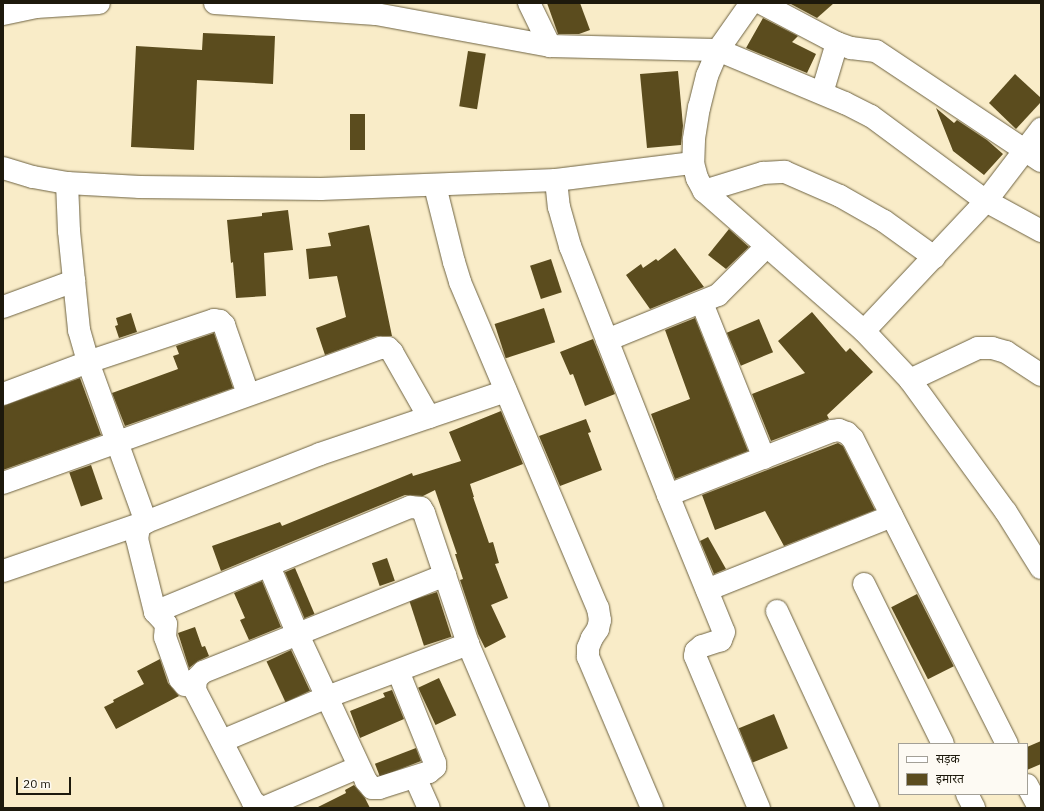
<!DOCTYPE html>
<html>
<head>
<meta charset="utf-8">
<style>
	body { margin:0 }
	#map { position:relative; width:1044px; height:811px; overflow:hidden; background:#f9ecc8; font-family:"IBM Plex Sans","Noto Sans Devanagari",sans-serif }
	div>[style] { position:absolute }
	[style*='--x'] { left:calc(var(--x)*1px); top:calc(var(--y)*1px); width:calc(var(--w)*1px); rotate:calc(var(--a)*1deg) }
	.building>* { inset:0; background:#5b4c1e; transform-origin:0 0 }
	.roads { filter:drop-shadow(0 0 1px #6e6343) drop-shadow(0 0 1px #6e6343) }
	.minor>* { height:22px; margin:-11px; padding:0 11px; transform-origin:11px; border-radius:11px; background:#fff }
	.major>* { height:22px; margin:-11px; padding:0 11px; transform-origin:11px; border-radius:11px; background:#fff }
	span { translate:-50% -50%; white-space:nowrap; text-align:center; line-height:1.15; -webkit-text-stroke:4px #fdfaf3; paint-order:stroke }
	.frame { position:absolute; inset:0; border:4px solid #1d190c; pointer-events:none }
	.legend { position:absolute; left:898px; top:743px; width:130px; height:52px; box-sizing:border-box; background:#fdfaf3; border:1px solid #a3a097; margin:0; padding:5px 7px; list-style:none; font-size:12px; color:#1d190c }
	.legend li { display:flex; align-items:center; gap:8px; height:20px }
	.legend b { width:20px; border:1px solid #a3a097 }
	.scale { position:absolute; left:16px; top:777px; width:55px; height:18px; box-sizing:border-box; border:2px solid #1d190c; border-top:0; padding-left:5px; font-size:12px; line-height:14px; white-space:nowrap; color:#1d190c; -webkit-text-stroke:3px #fdfaf3; paint-order:stroke }
</style>
</head>
<body>
<div id="map">
	<div class="building">
		<div style="clip-path:polygon(547px 3px,580px 3px,590px 30px,579px 34px,558px 34px)"></div>
		<div style="clip-path:polygon(789px 3px,834px 3px,817px 18px)"></div>
		<div style="clip-path:polygon(763px 18px,798px 36px,792px 42px,816px 54px,807px 73px,746px 48px)"></div>
		<div style="clip-path:polygon(203px 33px,275px 36px,273px 84px,197px 80px,194px 150px,131px 147px,136px 46px,202px 50px)"></div>
		<div style="left:468px;top:51px;width:18px;height:56px;rotate:9deg"></div>
		<div style="clip-path:polygon(678px 71px,683px 126px,681px 145px,647px 148px,640px 74px)"></div>
		<div style="clip-path:polygon(1015px 74px,1041px 98px,1041px 102px,1016px 129px,989px 103px)"></div>
		<div style="clip-path:polygon(936px 108px,954px 123px,957px 120px,987px 140px,1003px 154px,984px 175px,953px 151px)"></div>
		<div style="left:350px;top:114px;width:15px;height:36px"></div>
		<div style="clip-path:polygon(288px 210px,293px 250px,264px 253px,266px 296px,236px 298px,233px 262px,231px 263px,227px 220px,262px 216px,262px 213px)"></div>
		<div style="clip-path:polygon(369px 225px,392px 336px,377px 336px,325px 355px,316px 328px,346px 317px,337px 276px,309px 279px,306px 249px,331px 246px,328px 233px)"></div>
		<div style="clip-path:polygon(729px 229px,749px 247px,726px 269px,708px 255px)"></div>
		<div style="clip-path:polygon(675px 248px,704px 287px,650px 309px,626px 275px,641px 264px,643px 268px,656px 259px,658px 261px)"></div>
		<div style="left:551px;top:259px;width:35px;height:22px;rotate:72deg"></div>
		<div style="left:544px;top:308px;width:36px;height:52px;rotate:72deg"></div>
		<div style="clip-path:polygon(812px 312px,846px 352px,850px 348px,873px 372px,827px 415px,829px 419px,771px 441px,752px 394px,805px 373px,778px 341px)"></div>
		<div style="clip-path:polygon(131px 313px,137px 332px,119px 338px,115px 326px,118px 325px,116px 318px)"></div>
		<div style="clip-path:polygon(695px 318px,748px 451px,675px 479px,651px 414px,690px 399px,665px 330px)"></div>
		<div style="left:759px;top:319px;width:36px;height:35px;rotate:67deg"></div>
		<div style="clip-path:polygon(214px 333px,233px 388px,125px 426px,112px 393px,178px 369px,173px 356px,179px 354px,176px 346px)"></div>
		<div style="clip-path:polygon(593px 339px,615px 394px,585px 406px,573px 374px,570px 375px,560px 352px)"></div>
		<div style="clip-path:polygon(80px 378px,101px 435px,3px 470px,3px 406px)"></div>
		<div style="clip-path:polygon(501px 411px,523px 464px,470px 484px,474px 497px,473px 497px,489px 543px,493px 542px,499px 563px,495px 564px,508px 598px,491px 605px,506px 637px,485px 648px,478px 634px,460px 580px,463px 579px,455px 554px,457px 554px,435px 490px,423px 496px,405px 495px,221px 571px,212px 546px,280px 522px,282px 526px,412px 473px,413px 476px,461px 461px,449px 432px)"></div>
		<div style="clip-path:polygon(586px 419px,591px 432px,588px 433px,602px 470px,560px 486px,539px 436px)"></div>
		<div style="clip-path:polygon(838px 443px,843px 446px,875px 510px,784px 546px,765px 511px,715px 530px,702px 495px)"></div>
		<div style="left:91px;top:465px;width:36px;height:23px;rotate:71deg"></div>
		<div style="clip-path:polygon(708px 537px,726px 569px,714px 574px,700px 541px)"></div>
		<div style="left:387px;top:558px;width:24px;height:16px;rotate:71deg"></div>
		<div style="left:295px;top:568px;width:50px;height:11px;rotate:67deg"></div>
		<div style="clip-path:polygon(262px 581px,281px 627px,249px 640px,240px 620px,245px 618px,234px 593px)"></div>
		<div style="left:437px;top:592px;width:47px;height:29px;rotate:72deg"></div>
		<div style="left:917px;top:594px;width:81px;height:29px;rotate:63deg"></div>
		<div style="clip-path:polygon(195px 627px,202px 647px,205px 646px,209px 656px,198px 661px,189px 668px,178px 633px)"></div>
		<div style="left:291px;top:650px;width:45px;height:27px;rotate:65deg"></div>
		<div style="clip-path:polygon(160px 659px,168px 683px,179px 696px,116px 729px,104px 707px,114px 702px,113px 700px,144px 684px,137px 671px)"></div>
		<div style="left:439px;top:678px;width:41px;height:23px;rotate:65deg"></div>
		<div style="clip-path:polygon(392px 690px,404px 719px,360px 738px,350px 711px,385px 697px,383px 693px)"></div>
		<div style="left:774px;top:714px;width:37px;height:38px;rotate:68deg"></div>
		<div style="clip-path:polygon(1041px 741px,1041px 764px,1027px 770px,1027px 747px)"></div>
		<div style="left:416px;top:748px;width:14px;height:44px;rotate:69deg"></div>
		<div style="clip-path:polygon(354px 785px,365px 798px,370px 808px,316px 808px,346px 793px,345px 790px)"></div>
	</div>
	<div class="roads">
		<div class="minor">
			<div style="--x:215;--y:3;--w:161;--a:3.9"></div>
			<div style="--x:376;--y:14;--w:177;--a:10.4"></div>
			<div style="--x:550;--y:46;--w:168;--a:1.4"></div>
			<div style="--x:718;--y:50;--w:138;--a:22.7"></div>
			<div style="--x:845;--y:103;--w:29;--a:27"></div>
			<div style="--x:871;--y:116;--w:143;--a:36.5"></div>
			<div style="--x:986;--y:201;--w:63;--a:28.6"></div>
			<div style="--x:529;--y:3;--w:48;--a:64"></div>
			<div style="--x:761;--y:3;--w:86;--a:27.8"></div>
			<div style="--x:837;--y:43;--w:15;--a:20"></div>
			<div style="--x:851;--y:48;--w:25;--a:7"></div>
			<div style="--x:876;--y:51;--w:198;--a:33.7"></div>
			<div style="--x:3;--y:14;--w:34;--a:-12"></div>
			<div style="--x:36;--y:7;--w:63;--a:-3.6"></div>
			<div style="--x:822;--y:93;--w:52;--a:-73.3"></div>
			<div style="--x:3;--y:168;--w:31;--a:17"></div>
			<div style="--x:33;--y:177;--w:35;--a:10"></div>
			<div style="--x:67;--y:183;--w:73;--a:3.1"></div>
			<div style="--x:140;--y:187;--w:181;--a:0.6"></div>
			<div style="--x:321;--y:189;--w:235;--a:-2.2"></div>
			<div style="--x:556;--y:180;--w:138;--a:-7.1"></div>
			<div style="--x:556;--y:180;--w:27;--a:84"></div>
			<div style="--x:559;--y:207;--w:41;--a:74.2"></div>
			<div style="--x:570;--y:246;--w:268;--a:68.5"></div>
			<div style="--x:668;--y:495;--w:148;--a:67.8"></div>
			<div style="--x:724;--y:632;--w:9;--a:111"></div>
			<div style="--x:721;--y:640;--w:20;--a:162"></div>
			<div style="--x:702;--y:646;--w:8;--a:140"></div>
			<div style="--x:696;--y:651;--w:5;--a:101"></div>
			<div style="--x:695;--y:656;--w:165;--a:67.2"></div>
			<div style="--x:67;--y:183;--w:48;--a:87.6"></div>
			<div style="--x:69;--y:231;--w:100;--a:84.2"></div>
			<div style="--x:79;--y:330;--w:33;--a:74"></div>
			<div style="--x:88;--y:362;--w:170;--a:70.1"></div>
			<div style="--x:146;--y:522;--w:9;--a:144"></div>
			<div style="--x:139;--y:527;--w:12;--a:99"></div>
			<div style="--x:137;--y:539;--w:75;--a:76.1"></div>
			<div style="--x:155;--y:612;--w:16;--a:47"></div>
			<div style="--x:166;--y:624;--w:13;--a:94"></div>
			<div style="--x:165;--y:637;--w:45;--a:70.3"></div>
			<div style="--x:180;--y:679;--w:8;--a:50"></div>
			<div style="--x:435;--y:186;--w:78;--a:76"></div>
			<div style="--x:454;--y:262;--w:21;--a:73"></div>
			<div style="--x:460;--y:282;--w:354;--a:67.1"></div>
			<div style="--x:598;--y:608;--w:12;--a:81"></div>
			<div style="--x:600;--y:620;--w:9;--a:103"></div>
			<div style="--x:598;--y:629;--w:11;--a:124"></div>
			<div style="--x:592;--y:638;--w:11;--a:112"></div>
			<div style="--x:588;--y:648;--w:9;--a:90"></div>
			<div style="--x:588;--y:657;--w:164;--a:67"></div>
			<div style="--x:704;--y:191;--w:62;--a:-17"></div>
			<div style="--x:763;--y:173;--w:22;--a:-3"></div>
			<div style="--x:785;--y:172;--w:60;--a:23.6"></div>
			<div style="--x:840;--y:196;--w:51;--a:29.6"></div>
			<div style="--x:884;--y:221;--w:62;--a:35.8"></div>
			<div style="--x:702;--y:303;--w:167;--a:68.2"></div>
			<div style="--x:3;--y:307;--w:76;--a:-20.1"></div>
			<div style="--x:864;--y:331;--w:178;--a:-46.8"></div>
			<div style="--x:986;--y:201;--w:91;--a:-52.6"></div>
			<div style="--x:607;--y:340;--w:120;--a:-22.1"></div>
			<div style="--x:718;--y:295;--w:69;--a:-45"></div>
			<div style="--x:910;--y:380;--w:75;--a:-25.2"></div>
			<div style="--x:978;--y:348;--w:14;--a:0"></div>
			<div style="--x:992;--y:348;--w:15;--a:16"></div>
			<div style="--x:1006;--y:352;--w:42;--a:33.3"></div>
			<div style="--x:3;--y:394;--w:91;--a:-20.6"></div>
			<div style="--x:88;--y:362;--w:133;--a:-18.4"></div>
			<div style="--x:214;--y:320;--w:6;--a:9"></div>
			<div style="--x:220;--y:321;--w:6;--a:45"></div>
			<div style="--x:224;--y:325;--w:73;--a:70.8"></div>
			<div style="--x:3;--y:483;--w:401;--a:-19.7"></div>
			<div style="--x:381;--y:348;--w:7;--a:0"></div>
			<div style="--x:388;--y:348;--w:6;--a:45"></div>
			<div style="--x:392;--y:352;--w:75;--a:60.4"></div>
			<div style="--x:668;--y:495;--w:176;--a:-21.3"></div>
			<div style="--x:832;--y:431;--w:7;--a:-8"></div>
			<div style="--x:839;--y:430;--w:9;--a:21"></div>
			<div style="--x:847;--y:433;--w:8;--a:45"></div>
			<div style="--x:853;--y:439;--w:342;--a:63.2"></div>
			<div style="--x:269;--y:566;--w:75;--a:67.2"></div>
			<div style="--x:298;--y:635;--w:161;--a:65"></div>
			<div style="--x:366;--y:781;--w:9;--a:49"></div>
			<div style="--x:372;--y:788;--w:7;--a:0"></div>
			<div style="--x:379;--y:788;--w:52;--a:-17.7"></div>
			<div style="--x:429;--y:772;--w:8;--a:-40"></div>
			<div style="--x:435;--y:767;--w:4;--a:-90"></div>
			<div style="--x:435;--y:763;--w:99;--a:-111.9"></div>
			<div style="--x:3;--y:571;--w:151;--a:-18.9"></div>
			<div style="--x:146;--y:522;--w:187;--a:-21.3"></div>
			<div style="--x:320;--y:454;--w:196;--a:-18.7"></div>
			<div style="--x:864;--y:584;--w:178;--a:63.7"></div>
			<div style="--x:707;--y:590;--w:199;--a:-21.8"></div>
			<div style="--x:777;--y:611;--w:217;--a:65.2"></div>
			<div style="--x:155;--y:612;--w:276;--a:-22.4"></div>
			<div style="--x:410;--y:507;--w:11;--a:5"></div>
			<div style="--x:421;--y:508;--w:6;--a:59"></div>
			<div style="--x:424;--y:513;--w:138;--a:71.4"></div>
			<div style="--x:468;--y:644;--w:178;--a:66.9"></div>
			<div style="--x:222;--y:741;--w:114;--a:-22.7"></div>
			<div style="--x:327;--y:697;--w:151;--a:-20.6"></div>
			<div style="--x:415;--y:777;--w:34;--a:66"></div>
			<div style="--x:1027;--y:785;--w:26;--a:62"></div>
			<div style="--x:967;--y:794;--w:16;--a:63"></div>
			<div style="--x:262;--y:808;--w:11;--a:-146"></div>
			<div style="--x:253;--y:802;--w:126;--a:-117.4"></div>
			<div style="--x:195;--y:690;--w:11;--a:-85"></div>
			<div style="--x:196;--y:679;--w:10;--a:-45"></div>
			<div style="--x:203;--y:672;--w:261;--a:-21.8"></div>
			<div style="--x:263;--y:808;--w:104;--a:-23.1"></div>
		</div>
		<div class="major">
			<div style="--x:751;--y:3;--w:57;--a:125.1"></div>
			<div style="--x:718;--y:50;--w:28;--a:113"></div>
			<div style="--x:707;--y:76;--w:32;--a:104"></div>
			<div style="--x:699;--y:107;--w:33;--a:99"></div>
			<div style="--x:694;--y:140;--w:23;--a:92"></div>
			<div style="--x:693;--y:163;--w:16;--a:75"></div>
			<div style="--x:697;--y:178;--w:15;--a:62"></div>
			<div style="--x:704;--y:191;--w:213;--a:41.2"></div>
			<div style="--x:864;--y:331;--w:67;--a:46.8"></div>
			<div style="--x:910;--y:380;--w:163;--a:54"></div>
			<div style="--x:1006;--y:512;--w:66;--a:58"></div>
		</div>
	</div>
	<div class="frame"></div>
	<ul class="legend">
	<li><b style="height:5px;background:#fff"></b>सड़क</li>
	<li><b style="height:11px;background:#5b4c1e"></b>इमारत</li>
	</ul>
	<div class="scale">20 m</div>
</div>
</body>
</html>
